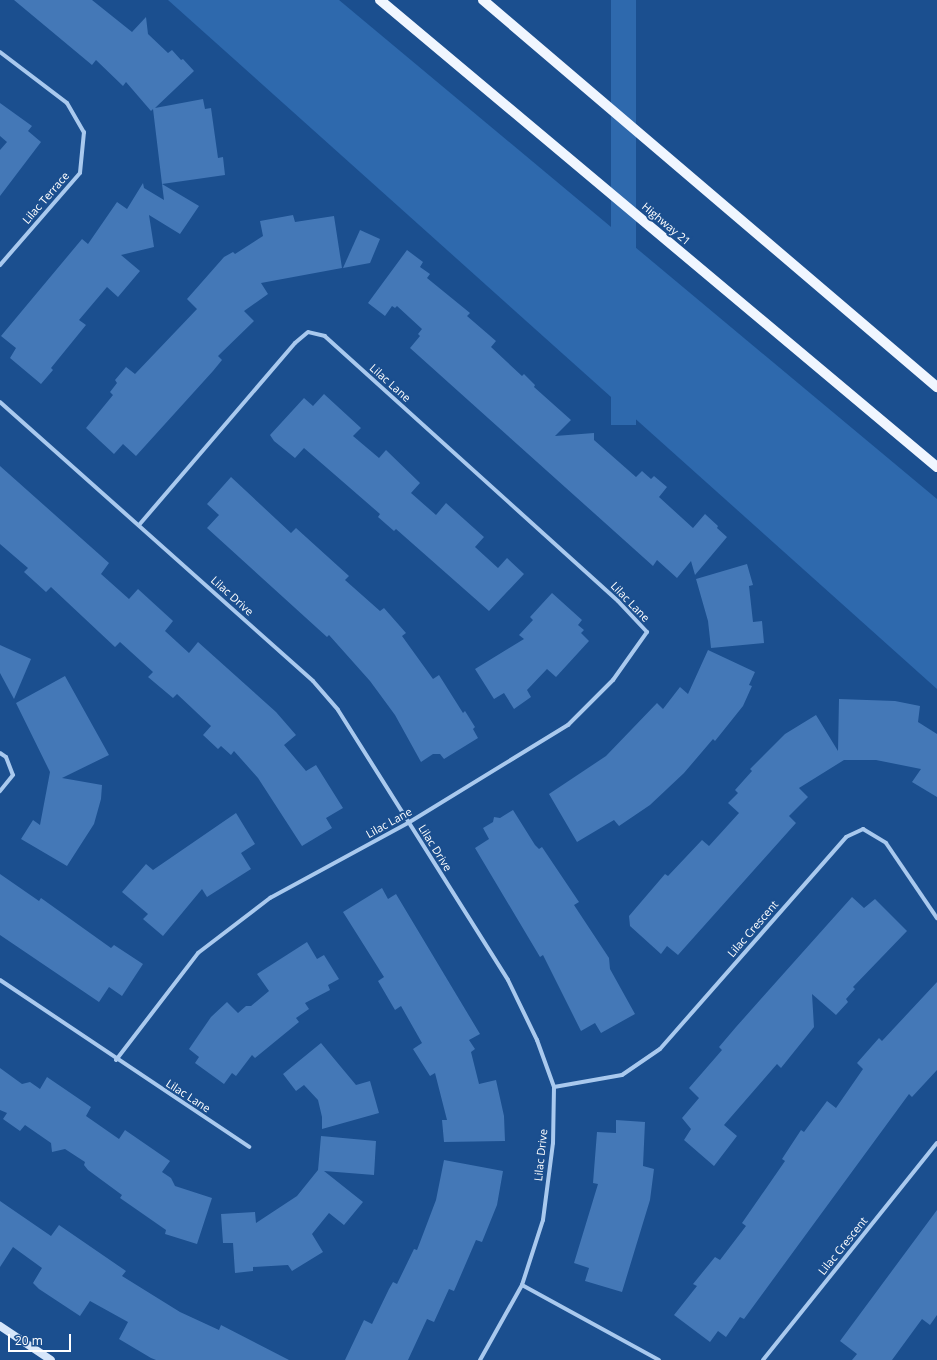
<!DOCTYPE html>
<html>
<head>
<meta charset="utf-8">
<style>
	body { margin:0 }
	#map { position:relative; width:937px; height:1360px; overflow:hidden; background:#1b4f8f; font-family:"Open Sans",sans-serif }
	div>[style] { position:absolute }
	[style*='--x'] { left:calc(var(--x)*1px); top:calc(var(--y)*1px); width:calc(var(--w)*1px); rotate:calc(var(--a)*1deg) }
	.green>* { inset:0; background:#2e69ad; transform-origin:0 0 }
	.building>* { inset:0; background:#4478b7 }
	.street>* { height:4px; margin:-2px; padding:0 2px; transform-origin:2px; border-radius:2px; background:#a9c9ee }
	.secondary>* { height:8px; margin:-4px; padding:0 4px; transform-origin:4px; border-radius:4px; background:#d6e6fa }
	.primary>* { height:10px; margin:-5px; padding:0 5px; transform-origin:5px; border-radius:5px; background:#f0f6ff }
	span { translate:-50% -50%; white-space:nowrap; text-align:center; line-height:1.15; -webkit-text-stroke:4px #1b4f8f; paint-order:stroke }
	.street-label { font-size:11px; color:#fff }
	.scale { position:absolute; left:8px; top:1334px; width:63px; height:18px; box-sizing:border-box; border:2px solid #fff; border-top:0; padding-left:5px; font-size:12px; line-height:14px; white-space:nowrap; color:#fff; -webkit-text-stroke:3px #1b4f8f; paint-order:stroke }
</style>
</head>
<body>
<div id="map">
	<div class="green">
		<div style="clip-path:polygon(168px 0,339px 0,937px 499px,937px 689px)"></div>
		<div style="left:611px;top:0;width:25px;height:425px"></div>
	</div>
	<div class="building">
		<div style="clip-path:polygon(14px 0,92px 0,132px 32px,146px 17px,148px 34px,168px 53px,172px 50px,181px 60px,183px 59px,194px 71px,155px 108px,203px 99px,205px 109px,211px 108px,218px 158px,223px 157px,225px 175px,162px 184px,153px 109px,151px 111px,126px 82px,123px 86px,96px 60px,92px 65px)"></div>
		<div style="clip-path:polygon(0 103px,32px 126px,28px 131px,41px 142px,0 196px,0 150px,7px 142px,0 136px)"></div>
		<div style="clip-path:polygon(143px 183px,144px 188px,164px 200px,162px 184px,199px 206px,180px 234px,149px 215px,154px 247px,121px 255px,140px 271px,118px 297px,107px 287px,79px 320px,86px 325px,51px 368px,53px 370px,41px 384px,10px 358px,16px 348px,1px 336px,82px 239px,88px 244px,117px 202px,127px 209px)"></div>
		<div style="clip-path:polygon(293px 215px,295px 222px,334px 216px,342px 268px,261px 283px,268px 294px,244px 311px,254px 321px,218px 356px,222px 360px,213px 371px,136px 456px,123px 444px,114px 454px,86px 428px,113px 395px,110px 392px,117px 383px,115px 380px,126px 367px,135px 374px,197px 309px,187px 299px,224px 257px,233px 252px,235px 254px,263px 236px,260px 221px)"></div>
		<div style="clip-path:polygon(360px 230px,380px 239px,370px 263px,343px 268px)"></div>
		<div style="clip-path:polygon(407px 250px,423px 262px,420px 267px,430px 274px,427px 278px,470px 313px,467px 316px,496px 341px,491px 347px,522px 376px,524px 374px,535px 385px,534px 387px,571px 420px,555px 436px,594px 433px,594px 440px,636px 477px,642px 471px,651px 479px,654px 476px,667px 487px,659px 497px,693px 528px,705px 514px,718px 526px,717px 528px,727px 537px,695px 575px,691px 561px,677px 578px,657px 560px,653px 566px,410px 348px,420px 336px,418px 334px,422px 329px,397px 306px,395px 308px,392px 306px,385px 316px,368px 303px)"></div>
		<div style="clip-path:polygon(324px 394px,361px 428px,353px 436px,379px 458px,386px 450px,420px 483px,411px 493px,436px 515px,446px 503px,484px 537px,475px 547px,498px 568px,507px 558px,524px 574px,489px 611px,396px 529px,394px 531px,378px 517px,380px 514px,304px 448px,295px 458px,274px 441px,270px 435px,304px 398px,313px 406px)"></div>
		<div style="clip-path:polygon(0 466px,109px 563px,101px 574px,129px 599px,138px 589px,173px 621px,165px 631px,189px 653px,198px 642px,276px 712px,296px 735px,284px 745px,306px 771px,316px 765px,343px 808px,326px 818px,332px 828px,302px 846px,258px 778px,234px 751px,231px 755px,221px 746px,218px 749px,203px 735px,211px 726px,177px 694px,173px 698px,148px 677px,153px 672px,120px 642px,115px 647px,51px 587px,46px 592px,24px 572px,28px 568px,0 544px)"></div>
		<div style="clip-path:polygon(231px 477px,291px 533px,296px 528px,349px 576px,345px 580px,380px 611px,384px 608px,406px 633px,402px 636px,433px 679px,439px 675px,463px 713px,465px 711px,475px 727px,473px 729px,478px 738px,444px 759px,440px 754px,433px 754px,421px 762px,395px 715px,370px 681px,329px 635px,327px 637px,207px 528px,219px 515px,207px 504px)"></div>
		<div style="clip-path:polygon(747px 564px,753px 585px,749px 586px,753px 622px,762px 621px,764px 643px,711px 648px,708px 621px,696px 579px)"></div>
		<div style="clip-path:polygon(552px 593px,582px 620px,578px 625px,584px 630px,581px 633px,589px 641px,556px 677px,547px 669px,527px 690px,531px 697px,514px 709px,504px 693px,494px 699px,475px 669px,524px 639px,519px 635px,533px 620px,530px 617px)"></div>
		<div style="clip-path:polygon(0 645px,31px 659px,14px 699px,0 673px)"></div>
		<div style="clip-path:polygon(708px 650px,755px 672px,749px 685px,752px 686px,743px 706px,715px 741px,713px 739px,684px 773px,650px 805px,619px 826px,614px 820px,577px 842px,549px 794px,606px 756px,657px 703px,663px 709px,680px 687px,688px 694px)"></div>
		<div style="clip-path:polygon(65px 676px,109px 755px,62px 778px,102px 785px,101px 799px,94px 824px,67px 866px,21px 839px,33px 820px,40px 825px,50px 772px,16px 703px)"></div>
		<div style="clip-path:polygon(839px 699px,895px 701px,920px 706px,918px 722px,937px 734px,937px 797px,912px 782px,921px 769px,876px 760px,844px 760px,799px 788px,808px 797px,789px 816px,796px 823px,678px 955px,667px 946px,661px 954px,630px 926px,629px 916px,665px 874px,668px 876px,702px 840px,709px 846px,739px 813px,728px 803px,738px 793px,735px 790px,752px 771px,750px 769px,785px 734px,816px 715px,838px 751px)"></div>
		<div style="clip-path:polygon(513px 810px,535px 845px,539px 849px,542px 847px,579px 902px,574px 905px,609px 958px,610px 969px,635px 1014px,601px 1033px,595px 1023px,581px 1031px,543px 955px,540px 957px,475px 848px,489px 839px,483px 828px,493px 822px,494px 817px,500px 818px)"></div>
		<div style="clip-path:polygon(236px 813px,255px 844px,241px 853px,251px 869px,207px 897px,202px 889px,163px 936px,143px 919px,148px 914px,122px 892px,146px 864px,153px 870px)"></div>
		<div style="clip-path:polygon(0 874px,39px 901px,41px 898px,111px 948px,114px 945px,143px 964px,122px 996px,109px 987px,99px 1002px,0 935px)"></div>
		<div style="clip-path:polygon(382px 888px,388px 899px,396px 894px,480px 1034px,469px 1040px,475px 1049px,471px 1052px,479px 1084px,496px 1080px,504px 1116px,505px 1141px,444px 1142px,442px 1120px,447px 1120px,435px 1073px,430px 1076px,413px 1049px,422px 1043px,401px 1006px,395px 1010px,378px 981px,384px 977px,343px 912px)"></div>
		<div style="clip-path:polygon(852px 897px,864px 908px,875px 899px,907px 931px,853px 987px,855px 989px,846px 999px,848px 1002px,836px 1015px,812px 994px,814px 1027px,781px 1068px,777px 1064px,724px 1125px,737px 1136px,714px 1166px,684px 1140px,691px 1129px,682px 1118px,699px 1098px,689px 1088px,722px 1050px,719px 1047px,736px 1027px)"></div>
		<div style="clip-path:polygon(307px 942px,317px 959px,324px 955px,339px 979px,328px 985px,330px 990px,305px 1003px,309px 1009px,296px 1018px,299px 1022px,255px 1058px,252px 1055px,236px 1076px,232px 1073px,224px 1084px,195px 1063px,199px 1057px,189px 1049px,211px 1017px,227px 1002px,238px 1013px,246px 1006px,251px 1006px,269px 991px,257px 974px)"></div>
		<div style="clip-path:polygon(937px 982px,937px 1070px,912px 1097px,909px 1094px,744px 1319px,740px 1317px,726px 1337px,718px 1331px,710px 1342px,674px 1315px,697px 1286px,693px 1284px,715px 1257px,720px 1260px,746px 1226px,742px 1223px,785px 1161px,782px 1159px,801px 1130px,804px 1132px,827px 1101px,836px 1108px,863px 1069px,857px 1063px,879px 1038px,882px 1041px)"></div>
		<div style="clip-path:polygon(321px 1043px,356px 1085px,370px 1081px,379px 1113px,322px 1129px,322px 1117px,318px 1100px,304px 1085px,296px 1091px,283px 1074px)"></div>
		<div style="clip-path:polygon(0 1068px,22px 1084px,30px 1082px,40px 1089px,47px 1077px,91px 1107px,86px 1116px,119px 1139px,125px 1130px,170px 1161px,162px 1172px,171px 1178px,175px 1186px,212px 1198px,197px 1244px,165px 1234px,166px 1230px,120px 1198px,122px 1195px,88px 1170px,84px 1165px,85px 1162px,65px 1149px,52px 1152px,51px 1143px,25px 1125px,20px 1131px,3px 1119px,7px 1113px,0 1110px)"></div>
		<div style="clip-path:polygon(616px 1120px,645px 1122px,643px 1166px,654px 1169px,650px 1200px,622px 1292px,585px 1281px,589px 1268px,574px 1263px,598px 1184px,593px 1183px,597px 1132px,616px 1133px)"></div>
		<div style="clip-path:polygon(321px 1136px,376px 1141px,374px 1175px,324px 1171px,363px 1202px,344px 1225px,329px 1213px,312px 1234px,323px 1252px,292px 1271px,288px 1265px,253px 1267px,253px 1271px,235px 1273px,233px 1243px,223px 1243px,221px 1214px,255px 1212px,256px 1223px,297px 1196px,318px 1170px)"></div>
		<div style="clip-path:polygon(444px 1160px,503px 1171px,497px 1205px,482px 1242px,476px 1240px,454px 1291px,449px 1289px,434px 1322px,427px 1319px,408px 1360px,345px 1360px,364px 1320px,372px 1324px,389px 1289px,393px 1282px,397px 1284px,414px 1249px,417px 1250px,436px 1200px)"></div>
		<div style="clip-path:polygon(0 1201px,51px 1236px,59px 1225px,126px 1271px,122px 1276px,180px 1312px,219px 1330px,221px 1325px,289px 1360px,156px 1360px,151px 1358px,119px 1339px,128px 1322px,90px 1301px,80px 1316px,39px 1289px,33px 1283px,42px 1268px,13px 1247px,0 1267px)"></div>
		<div style="clip-path:polygon(937px 1210px,937px 1315px,930px 1325px,922px 1319px,892px 1360px,852px 1360px,857px 1354px,840px 1341px)"></div>
	</div>
	<div class="street">
		<div style="--x:0;--y:52;--w:84;--a:37.3"></div>
		<div style="--x:67;--y:103;--w:34;--a:60"></div>
		<div style="--x:84;--y:132;--w:41;--a:95.6"></div>
		<div style="--x:80;--y:173;--w:122;--a:131"></div>
		<div style="--x:0;--y:402;--w:419;--a:41.7"></div>
		<div style="--x:313;--y:681;--w:38;--a:49"></div>
		<div style="--x:338;--y:710;--w:319;--a:57.8"></div>
		<div style="--x:508;--y:980;--w:67;--a:64.2"></div>
		<div style="--x:537;--y:1040;--w:50;--a:70.1"></div>
		<div style="--x:554;--y:1087;--w:56;--a:91"></div>
		<div style="--x:553;--y:1143;--w:78;--a:97.4"></div>
		<div style="--x:543;--y:1220;--w:68;--a:107.9"></div>
		<div style="--x:522;--y:1285;--w:86;--a:119.2"></div>
		<div style="--x:0;--y:753;--w:7;--a:34"></div>
		<div style="--x:6;--y:757;--w:19;--a:69"></div>
		<div style="--x:13;--y:775;--w:21;--a:129"></div>
		<div style="--x:0;--y:980;--w:300;--a:33.8"></div>
		<div style="--x:116;--y:1060;--w:135;--a:-52.5"></div>
		<div style="--x:198;--y:953;--w:91;--a:-37.4"></div>
		<div style="--x:270;--y:898;--w:157;--a:-28.5"></div>
		<div style="--x:408;--y:823;--w:188;--a:-31.5"></div>
		<div style="--x:568;--y:725;--w:64;--a:-45"></div>
		<div style="--x:613;--y:680;--w:59;--a:-54.7"></div>
		<div style="--x:647;--y:632;--w:42;--a:-133.1"></div>
		<div style="--x:618;--y:601;--w:395;--a:-137.9"></div>
		<div style="--x:325;--y:336;--w:17;--a:-167"></div>
		<div style="--x:308;--y:332;--w:17;--a:140"></div>
		<div style="--x:295;--y:343;--w:240;--a:130.6"></div>
		<div style="--x:554;--y:1087;--w:69;--a:-10"></div>
		<div style="--x:622;--y:1075;--w:46;--a:-34.4"></div>
		<div style="--x:660;--y:1049;--w:282;--a:-48.7"></div>
		<div style="--x:846;--y:837;--w:19;--a:-25"></div>
		<div style="--x:863;--y:829;--w:27;--a:31"></div>
		<div style="--x:886;--y:843;--w:91;--a:55.8"></div>
		<div style="--x:522;--y:1285;--w:156;--a:28.7"></div>
		<div style="--x:763;--y:1360;--w:278;--a:-51.3"></div>
	</div>
	<div class="secondary">
		<div style="--x:0;--y:1326;--w:61;--a:33.7"></div>
	</div>
	<div class="primary">
		<div style="--x:380;--y:0;--w:727;--a:39.98"></div>
		<div style="--x:483;--y:0;--w:597;--a:40.45"></div>
	</div>
	<div class="street-label">
		<span style="left:46px;top:198px;rotate:-49deg">Lilac Terrace</span>
		<span style="left:666px;top:224px;rotate:40deg">Highway 21</span>
		<span style="left:390px;top:383px;rotate:42deg">Lilac Lane</span>
		<span style="left:232px;top:596px;rotate:42deg">Lilac Drive</span>
		<span style="left:630px;top:602px;rotate:46deg">Lilac Lane</span>
		<span style="left:389px;top:823px;rotate:-29deg">Lilac Lane</span>
		<span style="left:435px;top:848px;rotate:58deg">Lilac Drive</span>
		<span style="left:753px;top:929px;rotate:-49deg">Lilac Crescent</span>
		<span style="left:188px;top:1096px;rotate:33deg">Lilac Lane</span>
		<span style="left:541px;top:1155px;rotate:-84deg">Lilac Drive</span>
		<span style="left:843px;top:1246px;rotate:-51deg">Lilac Crescent</span>
	</div>
	<div class="scale">20 m</div>
</div>
</body>
</html>
